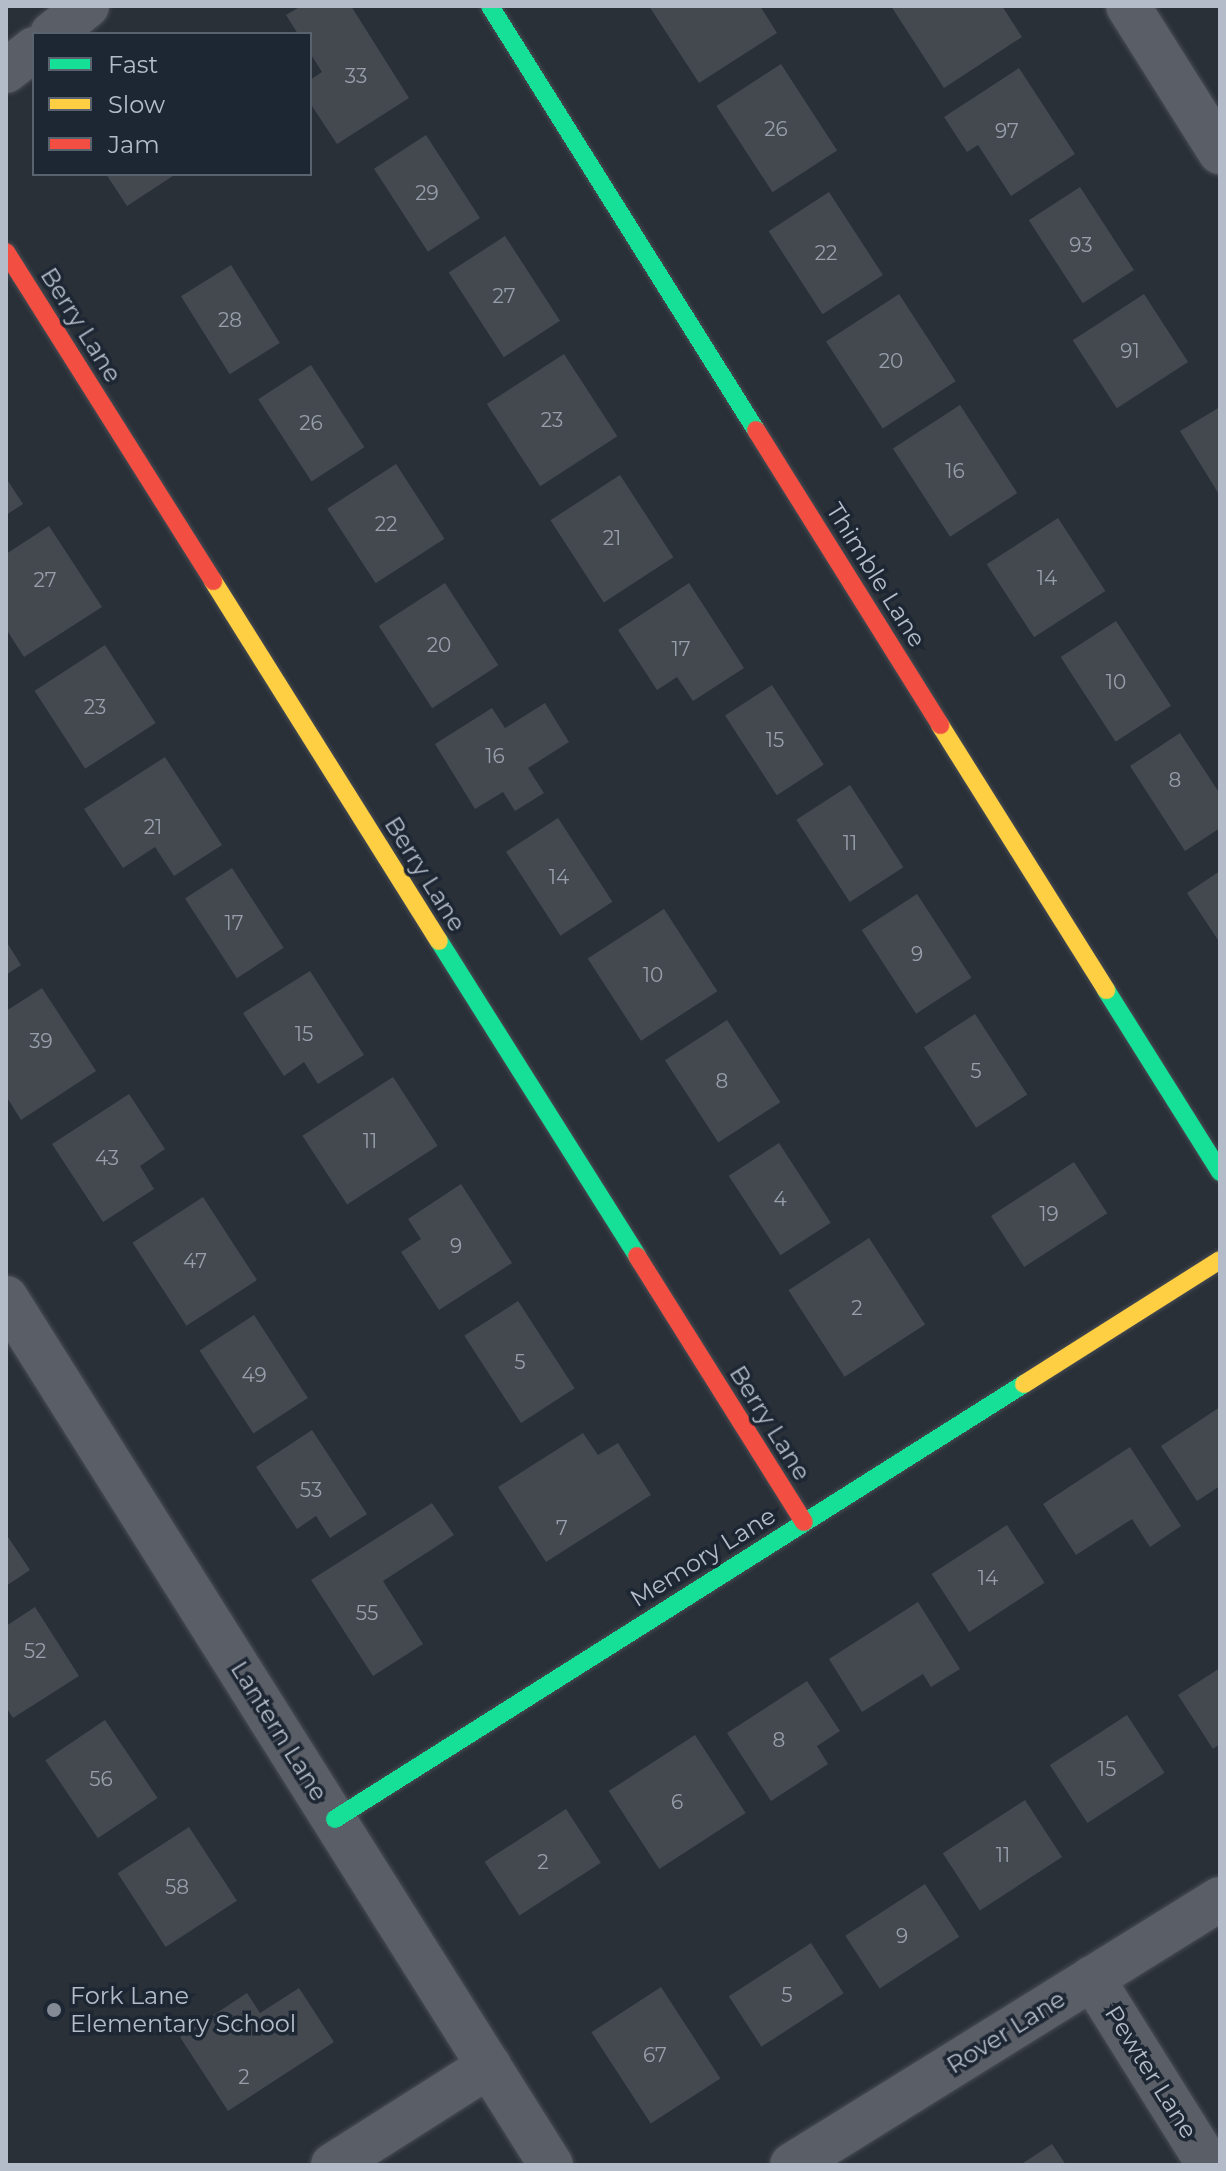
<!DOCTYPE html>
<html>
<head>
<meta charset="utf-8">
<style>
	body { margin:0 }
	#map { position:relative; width:1226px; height:2171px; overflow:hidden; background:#2a3038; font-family:Montserrat,sans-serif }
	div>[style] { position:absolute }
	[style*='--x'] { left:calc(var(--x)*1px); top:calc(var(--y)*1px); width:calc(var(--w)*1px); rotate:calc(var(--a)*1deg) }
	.building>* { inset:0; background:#444950; transform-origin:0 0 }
	.roads { filter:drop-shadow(0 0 2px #484c53) drop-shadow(0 0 2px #484c53) }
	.street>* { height:44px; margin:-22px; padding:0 22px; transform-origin:22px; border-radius:22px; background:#5a5e66 }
	.fast>* { height:18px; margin:-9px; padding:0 9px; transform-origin:9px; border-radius:9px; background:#16e098 }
	.slow>* { height:18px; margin:-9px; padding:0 9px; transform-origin:9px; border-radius:9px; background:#ffcf43 }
	.jam>* { height:18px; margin:-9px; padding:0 9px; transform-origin:9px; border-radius:9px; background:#f24e42 }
	.dots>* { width:22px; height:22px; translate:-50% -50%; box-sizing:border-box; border:4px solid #1d2633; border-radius:50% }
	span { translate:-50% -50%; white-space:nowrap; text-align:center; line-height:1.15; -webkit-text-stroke:7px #1d2633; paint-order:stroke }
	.number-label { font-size:20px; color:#989fab }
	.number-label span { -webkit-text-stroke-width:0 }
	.street-label { font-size:24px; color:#b4bcc9 }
	.poi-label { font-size:24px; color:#b4bcc9 }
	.left { translate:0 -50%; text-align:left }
	.frame { position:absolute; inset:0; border:8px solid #b4bcc9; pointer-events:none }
	.legend { position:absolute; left:32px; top:32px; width:280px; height:144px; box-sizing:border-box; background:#1d2633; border:2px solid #59626f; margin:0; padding:10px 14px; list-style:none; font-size:24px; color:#b4bcc9 }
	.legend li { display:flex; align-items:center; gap:16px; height:40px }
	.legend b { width:40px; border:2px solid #59626f }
</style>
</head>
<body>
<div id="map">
	<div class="building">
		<div style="clip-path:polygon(301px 6px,351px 6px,409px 98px,337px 144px,310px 103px,310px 80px,322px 72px,310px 53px,310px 34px,298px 34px,286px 15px)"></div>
		<div style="clip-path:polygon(649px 6px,760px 6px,777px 33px,699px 83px)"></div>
		<div style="clip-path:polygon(891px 6px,1002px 6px,1022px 37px,944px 88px)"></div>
		<div style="left:781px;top:64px;width:103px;height:77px;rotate:57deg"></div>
		<div style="clip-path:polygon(1019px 68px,1075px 154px,1011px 196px,978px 145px,967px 152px,944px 117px)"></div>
		<div style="left:426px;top:135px;width:99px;height:62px;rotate:57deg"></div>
		<div style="clip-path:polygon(106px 174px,176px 174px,127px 206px)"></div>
		<div style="left:1080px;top:187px;width:99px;height:61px;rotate:57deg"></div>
		<div style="left:829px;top:192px;width:99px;height:72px;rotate:57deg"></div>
		<div style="left:505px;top:236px;width:101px;height:67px;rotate:57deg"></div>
		<div style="left:231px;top:265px;width:92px;height:59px;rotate:58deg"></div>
		<div style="left:899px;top:294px;width:104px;height:87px;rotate:57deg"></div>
		<div style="left:1144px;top:294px;width:81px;height:85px;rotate:57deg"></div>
		<div style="left:564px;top:354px;width:98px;height:92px;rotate:57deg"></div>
		<div style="left:311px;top:365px;width:98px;height:63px;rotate:57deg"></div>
		<div style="left:960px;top:405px;width:105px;height:80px;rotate:57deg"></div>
		<div style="clip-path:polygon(1220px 407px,1220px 496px,1180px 431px)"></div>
		<div style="left:396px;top:464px;width:89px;height:82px;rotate:57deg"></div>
		<div style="left:620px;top:475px;width:98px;height:83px;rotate:57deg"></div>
		<div style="clip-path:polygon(6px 478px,23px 504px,6px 515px)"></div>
		<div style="left:1058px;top:518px;width:87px;height:85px;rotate:57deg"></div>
		<div style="clip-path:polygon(49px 526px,102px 607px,24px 657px,6px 629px,6px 554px)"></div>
		<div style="left:445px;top:583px;width:98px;height:79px;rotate:57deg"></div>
		<div style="clip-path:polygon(689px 583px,744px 668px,693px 701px,677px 677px,657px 690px,618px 630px)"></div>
		<div style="left:1116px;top:621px;width:101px;height:66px;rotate:57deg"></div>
		<div style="left:105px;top:645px;width:93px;height:84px;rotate:57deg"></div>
		<div style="left:772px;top:685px;width:95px;height:56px;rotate:57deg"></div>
		<div style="clip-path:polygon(545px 703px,569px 742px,528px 768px,544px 793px,515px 811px,503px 792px,475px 809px,435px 744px,492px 708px,505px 728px)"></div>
		<div style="clip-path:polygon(1180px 733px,1220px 794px,1220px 828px,1185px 851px,1130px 766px)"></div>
		<div style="clip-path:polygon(165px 757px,222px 845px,174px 876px,155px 847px,123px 868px,84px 809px)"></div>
		<div style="left:850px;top:785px;width:98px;height:64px;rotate:57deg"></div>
		<div style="left:558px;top:818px;width:100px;height:62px;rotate:57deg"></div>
		<div style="left:232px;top:868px;width:95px;height:56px;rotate:57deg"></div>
		<div style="clip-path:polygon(1220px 871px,1220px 943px,1187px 893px)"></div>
		<div style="left:917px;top:894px;width:100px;height:66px;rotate:57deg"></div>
		<div style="left:664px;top:909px;width:98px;height:91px;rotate:57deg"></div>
		<div style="clip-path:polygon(6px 941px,21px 965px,6px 975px)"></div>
		<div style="clip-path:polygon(310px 971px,364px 1055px,318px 1084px,304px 1062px,284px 1076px,243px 1013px)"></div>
		<div style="clip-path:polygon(42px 988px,96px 1071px,21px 1120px,6px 1096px,6px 1011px)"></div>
		<div style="left:975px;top:1014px;width:96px;height:61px;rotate:57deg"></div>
		<div style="left:727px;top:1020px;width:98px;height:74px;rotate:57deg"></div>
		<div style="left:393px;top:1077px;width:82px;height:108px;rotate:57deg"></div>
		<div style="clip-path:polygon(129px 1094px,165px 1149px,140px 1166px,154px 1189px,103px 1222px,52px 1144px)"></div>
		<div style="left:779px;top:1143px;width:95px;height:60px;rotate:57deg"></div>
		<div style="left:1074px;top:1162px;width:61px;height:99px;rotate:57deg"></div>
		<div style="clip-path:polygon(461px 1184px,512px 1263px,439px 1310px,401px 1252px,421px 1239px,408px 1219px)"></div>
		<div style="left:203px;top:1197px;width:99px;height:84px;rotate:57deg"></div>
		<div style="left:869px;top:1238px;width:103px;height:96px;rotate:57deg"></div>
		<div style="left:518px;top:1301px;width:104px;height:64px;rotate:57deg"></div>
		<div style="left:254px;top:1315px;width:99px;height:65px;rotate:57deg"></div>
		<div style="clip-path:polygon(1220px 1407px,1220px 1486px,1197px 1501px,1161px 1446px)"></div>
		<div style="clip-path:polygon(312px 1430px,367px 1514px,330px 1538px,316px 1516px,297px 1529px,256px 1467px)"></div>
		<div style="clip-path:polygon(583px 1433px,598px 1455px,618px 1443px,651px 1495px,546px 1562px,498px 1487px)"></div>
		<div style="clip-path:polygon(1130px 1447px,1181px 1526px,1150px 1547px,1132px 1519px,1076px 1555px,1043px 1504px)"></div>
		<div style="clip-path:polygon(432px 1503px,454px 1535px,383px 1581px,423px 1644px,373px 1676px,311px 1580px)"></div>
		<div style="left:1007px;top:1525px;width:69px;height:90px;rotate:57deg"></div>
		<div style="clip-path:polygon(6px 1534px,30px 1570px,6px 1586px)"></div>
		<div style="clip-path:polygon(918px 1602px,960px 1669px,931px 1687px,923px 1674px,862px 1712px,829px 1659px)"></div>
		<div style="clip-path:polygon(35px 1607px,79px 1676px,13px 1718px,6px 1707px,6px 1626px)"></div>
		<div style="clip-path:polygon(1220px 1668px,1220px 1744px,1213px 1749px,1178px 1695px)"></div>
		<div style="clip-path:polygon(807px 1681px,840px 1731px,817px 1746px,828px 1764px,771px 1801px,727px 1733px)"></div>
		<div style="left:1127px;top:1715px;width:69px;height:92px;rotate:57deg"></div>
		<div style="left:105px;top:1720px;width:94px;height:72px;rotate:56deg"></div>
		<div style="left:695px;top:1735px;width:93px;height:103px;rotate:57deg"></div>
		<div style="left:1025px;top:1800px;width:68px;height:98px;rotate:57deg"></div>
		<div style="left:566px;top:1809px;width:64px;height:97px;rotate:57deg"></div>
		<div style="left:189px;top:1827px;width:88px;height:85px;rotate:57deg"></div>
		<div style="left:925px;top:1884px;width:63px;height:95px;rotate:57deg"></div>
		<div style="left:811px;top:1943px;width:60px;height:98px;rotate:57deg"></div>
		<div style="left:661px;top:1987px;width:109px;height:83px;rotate:57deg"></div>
		<div style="clip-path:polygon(299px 1988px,334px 2042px,228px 2111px,180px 2037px,247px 1993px,260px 2013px)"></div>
		<div style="clip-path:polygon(1052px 2144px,1066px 2165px,1020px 2165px)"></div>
	</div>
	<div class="roads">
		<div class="street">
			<div style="--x:1128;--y:6;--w:173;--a:57.8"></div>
			<div style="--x:52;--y:34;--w:45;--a:-38.7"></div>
			<div style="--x:6;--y:71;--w:36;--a:-38"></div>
			<div style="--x:6;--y:1298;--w:1024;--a:57.85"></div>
			<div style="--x:1092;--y:1978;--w:221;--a:58"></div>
			<div style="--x:333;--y:2165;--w:185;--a:-32.4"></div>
			<div style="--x:792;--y:2165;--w:504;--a:-31.86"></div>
		</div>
		<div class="fast">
			<div style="--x:490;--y:6;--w:501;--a:57.9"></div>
			<div style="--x:439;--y:941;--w:372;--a:57.8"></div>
			<div style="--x:1106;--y:990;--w:215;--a:57.9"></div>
			<div style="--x:335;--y:1819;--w:815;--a:-32.27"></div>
		</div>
		<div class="slow">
			<div style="--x:213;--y:581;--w:425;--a:57.9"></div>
			<div style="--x:940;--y:725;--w:313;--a:57.9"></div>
			<div style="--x:1024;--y:1384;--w:232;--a:-32.3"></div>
		</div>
		<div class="jam">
			<div style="--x:6;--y:252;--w:389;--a:57.8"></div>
			<div style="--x:756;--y:430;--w:348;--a:58"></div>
			<div style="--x:637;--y:1256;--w:314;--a:57.9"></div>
		</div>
	</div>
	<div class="dots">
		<div style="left:54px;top:2010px;background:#848b96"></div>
	</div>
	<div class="number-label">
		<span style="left:356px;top:76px">33</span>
		<span style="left:776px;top:129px">26</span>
		<span style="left:1007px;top:131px">97</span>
		<span style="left:427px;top:193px">29</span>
		<span style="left:1081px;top:245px">93</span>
		<span style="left:826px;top:253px">22</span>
		<span style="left:504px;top:296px">27</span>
		<span style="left:230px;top:320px">28</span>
		<span style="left:1130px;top:351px">91</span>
		<span style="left:891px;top:361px">20</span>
		<span style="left:552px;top:420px">23</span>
		<span style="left:311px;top:423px">26</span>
		<span style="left:955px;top:471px">16</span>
		<span style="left:386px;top:524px">22</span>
		<span style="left:612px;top:538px">21</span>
		<span style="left:1047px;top:578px">14</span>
		<span style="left:45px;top:580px">27</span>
		<span style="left:439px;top:645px">20</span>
		<span style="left:681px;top:649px">17</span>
		<span style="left:1116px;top:682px">10</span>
		<span style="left:95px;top:707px">23</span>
		<span style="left:775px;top:740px">15</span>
		<span style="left:495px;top:756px">16</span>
		<span style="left:1175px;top:780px">8</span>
		<span style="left:153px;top:827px">21</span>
		<span style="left:850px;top:843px">11</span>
		<span style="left:559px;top:877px">14</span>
		<span style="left:234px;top:923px">17</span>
		<span style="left:917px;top:954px">9</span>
		<span style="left:653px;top:975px">10</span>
		<span style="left:304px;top:1034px">15</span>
		<span style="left:41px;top:1041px">39</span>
		<span style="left:976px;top:1071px">5</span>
		<span style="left:722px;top:1081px">8</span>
		<span style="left:370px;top:1141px">11</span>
		<span style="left:107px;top:1158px">43</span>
		<span style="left:780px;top:1199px">4</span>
		<span style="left:1049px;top:1214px">19</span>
		<span style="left:456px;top:1246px">9</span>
		<span style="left:195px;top:1261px">47</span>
		<span style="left:857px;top:1308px">2</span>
		<span style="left:520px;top:1362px">5</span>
		<span style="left:254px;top:1375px">49</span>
		<span style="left:311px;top:1490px">53</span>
		<span style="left:562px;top:1528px">7</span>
		<span style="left:988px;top:1578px">14</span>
		<span style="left:367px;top:1613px">55</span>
		<span style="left:35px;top:1651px">52</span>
		<span style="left:779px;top:1740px">8</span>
		<span style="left:1107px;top:1769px">15</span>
		<span style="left:101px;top:1779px">56</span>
		<span style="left:677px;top:1802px">6</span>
		<span style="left:1003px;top:1855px">11</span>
		<span style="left:543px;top:1862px">2</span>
		<span style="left:177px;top:1887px">58</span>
		<span style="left:902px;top:1936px">9</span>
		<span style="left:787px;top:1995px">5</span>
		<span style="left:655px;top:2055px">67</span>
		<span style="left:244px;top:2077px">2</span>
	</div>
	<div class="street-label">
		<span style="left:81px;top:325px;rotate:58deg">Berry Lane</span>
		<span style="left:876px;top:575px;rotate:58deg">Thimble Lane</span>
		<span style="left:425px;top:874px;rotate:58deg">Berry Lane</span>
		<span style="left:770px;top:1423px;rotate:58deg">Berry Lane</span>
		<span style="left:703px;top:1557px;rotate:-32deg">Memory Lane</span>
		<span style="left:279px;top:1731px;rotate:58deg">Lantern Lane</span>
		<span style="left:1006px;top:2032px;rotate:-32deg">Rover Lane</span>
		<span style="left:1151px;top:2072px;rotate:58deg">Pewter Lane</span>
	</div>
	<div class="poi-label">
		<span class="left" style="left:70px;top:2010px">Fork Lane<br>Elementary School</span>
	</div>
	<div class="frame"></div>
	<ul class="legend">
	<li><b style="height:10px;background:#16e098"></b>Fast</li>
	<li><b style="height:10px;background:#ffcf43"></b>Slow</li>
	<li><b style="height:10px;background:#f24e42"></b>Jam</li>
	</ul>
</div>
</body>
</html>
